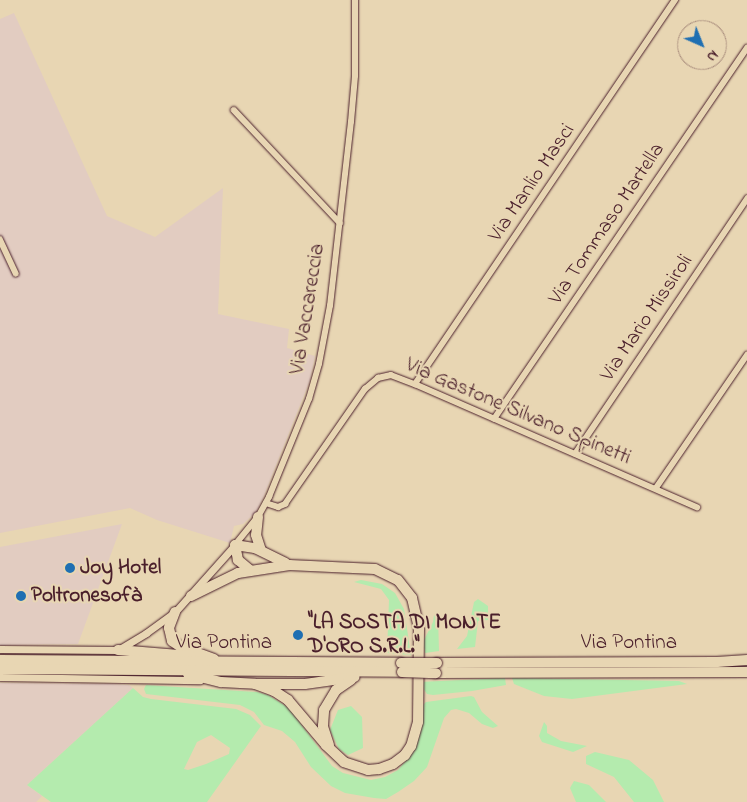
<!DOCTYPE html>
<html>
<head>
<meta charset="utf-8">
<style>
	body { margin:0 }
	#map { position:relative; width:747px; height:802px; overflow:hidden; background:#e8d6b3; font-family:"Indie Flower",sans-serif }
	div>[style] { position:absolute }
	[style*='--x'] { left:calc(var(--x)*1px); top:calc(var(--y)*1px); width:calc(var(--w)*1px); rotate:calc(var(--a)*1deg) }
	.built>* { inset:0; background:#e2ccc1 }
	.green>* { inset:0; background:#b4ebae }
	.roads { filter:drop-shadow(0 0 1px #4a1f2b) drop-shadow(0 0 1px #4a1f2b) }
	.minor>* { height:5.5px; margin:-2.75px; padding:0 2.75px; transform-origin:2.75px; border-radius:2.75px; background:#e8d6b3 }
	.tertiary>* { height:7px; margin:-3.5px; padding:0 3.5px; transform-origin:3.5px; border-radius:3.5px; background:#e8d6b3 }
	.trunk>* { height:10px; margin:-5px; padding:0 5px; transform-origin:5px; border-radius:5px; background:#e8d6b3 }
	.bridges { filter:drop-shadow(0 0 1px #4a1f2b) drop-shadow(0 0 1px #4a1f2b) }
	.trunk-bridge>* { height:10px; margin:-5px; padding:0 5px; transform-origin:5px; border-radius:5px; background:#e8d6b3 }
	.dots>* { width:14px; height:14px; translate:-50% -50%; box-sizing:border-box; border:2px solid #e8d6b3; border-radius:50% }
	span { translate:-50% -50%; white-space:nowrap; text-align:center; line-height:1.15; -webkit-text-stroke:4px #e8d6b3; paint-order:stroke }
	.street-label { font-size:21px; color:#4a1f2b }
	.poi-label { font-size:21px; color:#4a1f2b; font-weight:700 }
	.left { translate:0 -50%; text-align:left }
	.north { position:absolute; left:677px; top:20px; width:50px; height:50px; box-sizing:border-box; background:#e8d6b3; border:1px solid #a98d7d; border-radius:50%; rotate:136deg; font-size:14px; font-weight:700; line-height:20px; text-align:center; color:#4a1f2b }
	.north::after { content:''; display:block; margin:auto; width:18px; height:22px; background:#1f6fb2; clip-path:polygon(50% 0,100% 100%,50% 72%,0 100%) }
</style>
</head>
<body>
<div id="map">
	<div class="built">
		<div style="clip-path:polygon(14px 13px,107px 216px,155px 237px,223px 188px,218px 314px,289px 329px,287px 348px,315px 356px,310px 380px,263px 498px,256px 512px,243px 524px,234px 526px,230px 543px,157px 520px,130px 508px,0 533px,0 19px)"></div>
		<div style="clip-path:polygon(122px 524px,78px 644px,0 645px,0 547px)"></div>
		<div style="clip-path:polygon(0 683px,110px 684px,129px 685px,133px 688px,27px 785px,42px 796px,36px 802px,0 802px)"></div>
	</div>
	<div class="green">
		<div style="clip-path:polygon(361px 580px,382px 584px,395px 593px,404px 609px,411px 655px,387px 653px,389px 600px,381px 589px,354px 582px)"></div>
		<div style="clip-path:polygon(478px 599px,488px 606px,488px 620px,478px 621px,475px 647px,457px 649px,467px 636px,474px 602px)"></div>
		<div style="clip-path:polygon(434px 615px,438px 616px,439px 651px,425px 653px,423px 642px,433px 622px)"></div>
		<div style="clip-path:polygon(505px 678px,506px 685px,472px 691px,433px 695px,427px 694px,419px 682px)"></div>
		<div style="clip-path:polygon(512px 678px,679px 681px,687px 684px,572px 699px,544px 696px,514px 684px)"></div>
		<div style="clip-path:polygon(146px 685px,257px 692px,268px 695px,289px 708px,332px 766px,343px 773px,371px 780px,385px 777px,398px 770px,413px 752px,419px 734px,422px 706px,426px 702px,471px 696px,474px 697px,482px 712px,498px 726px,493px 728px,482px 724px,469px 713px,456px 709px,451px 710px,444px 718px,427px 767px,414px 781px,398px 792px,386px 799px,374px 798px,345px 793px,331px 786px,311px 767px,295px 742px,282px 731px,264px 725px,254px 712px,240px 705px,146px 694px,144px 689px)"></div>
		<div style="clip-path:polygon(evenodd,133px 688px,143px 697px,151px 699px,236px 709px,250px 715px,261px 726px,207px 802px,51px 802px,27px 785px,133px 688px,211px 735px,230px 748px,229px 754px,206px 764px,188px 770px,184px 769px,197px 742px,211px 735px)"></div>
		<div style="clip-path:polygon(351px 706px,362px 717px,363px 748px,348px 755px,339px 749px,330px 730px,338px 710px)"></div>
		<div style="clip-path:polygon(544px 722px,547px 726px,547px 733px,561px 741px,587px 746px,573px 752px,542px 742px,539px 736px)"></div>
		<div style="clip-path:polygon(595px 752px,629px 760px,653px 780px,664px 802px,634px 802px,614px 777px,586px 764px,586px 756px)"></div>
		<div style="clip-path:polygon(574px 781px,589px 785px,606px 802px,576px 802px,570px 788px)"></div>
	</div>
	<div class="roads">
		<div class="minor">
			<div style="--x:234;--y:110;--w:155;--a:46.8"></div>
			<div style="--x:0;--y:239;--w:38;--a:65"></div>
			<div style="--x:415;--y:384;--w:464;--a:-55.9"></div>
			<div style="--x:494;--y:419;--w:449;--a:-55.7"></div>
			<div style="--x:575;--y:454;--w:308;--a:-56"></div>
			<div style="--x:656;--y:488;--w:161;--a:-55.6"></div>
			<div style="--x:266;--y:503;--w:13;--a:18"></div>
			<div style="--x:278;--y:507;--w:8;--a:-23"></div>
			<div style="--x:285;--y:504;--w:140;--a:-55.2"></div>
			<div style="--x:365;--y:389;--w:17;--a:-40"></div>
			<div style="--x:378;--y:378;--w:13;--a:-13"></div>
			<div style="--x:391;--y:375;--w:26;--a:21"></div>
			<div style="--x:415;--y:384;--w:308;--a:23.6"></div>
			<div style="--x:235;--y:545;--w:36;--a:-51"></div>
			<div style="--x:258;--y:517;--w:23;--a:-61"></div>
			<div style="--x:269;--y:497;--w:106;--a:-67.8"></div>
			<div style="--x:309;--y:399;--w:36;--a:-74"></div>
			<div style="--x:319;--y:364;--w:59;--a:-79.3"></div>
			<div style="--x:330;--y:306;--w:185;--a:-83.5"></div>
			<div style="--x:351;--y:122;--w:46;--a:-85"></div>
			<div style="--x:355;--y:76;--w:76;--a:-90"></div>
		</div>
		<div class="tertiary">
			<div style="--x:0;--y:649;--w:118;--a:0.5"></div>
			<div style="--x:118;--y:650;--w:33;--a:-31"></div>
			<div style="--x:146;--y:633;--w:36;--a:-36"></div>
			<div style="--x:175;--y:612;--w:90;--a:-48.2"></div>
			<div style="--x:0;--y:677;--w:200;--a:0.9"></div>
		</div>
		<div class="trunk">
			<div style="--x:258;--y:517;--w:18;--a:96"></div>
			<div style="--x:256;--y:535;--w:16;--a:72"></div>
			<div style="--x:250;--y:570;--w:16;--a:-140"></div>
			<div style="--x:238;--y:560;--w:15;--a:-101"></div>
			<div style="--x:235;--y:545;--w:20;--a:9"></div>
			<div style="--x:255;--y:548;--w:34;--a:26"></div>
			<div style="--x:191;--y:596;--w:52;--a:-26.1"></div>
			<div style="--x:238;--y:573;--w:52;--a:-8.9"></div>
			<div style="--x:289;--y:565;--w:86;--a:2.7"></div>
			<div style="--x:375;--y:569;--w:25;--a:26"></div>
			<div style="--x:398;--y:580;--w:23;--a:52"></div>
			<div style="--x:412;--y:598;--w:31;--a:77"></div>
			<div style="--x:419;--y:628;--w:94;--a:90.6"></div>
			<div style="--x:418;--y:722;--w:25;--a:106"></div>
			<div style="--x:411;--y:746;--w:11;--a:124"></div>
			<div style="--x:405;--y:755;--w:15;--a:143"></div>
			<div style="--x:393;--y:764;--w:15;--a:160"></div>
			<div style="--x:379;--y:769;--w:11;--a:175"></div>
			<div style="--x:368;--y:770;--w:25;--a:-162"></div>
			<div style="--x:344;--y:762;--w:25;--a:-137"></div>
			<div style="--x:326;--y:745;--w:59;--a:-130.2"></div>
			<div style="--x:288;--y:700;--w:17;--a:-147"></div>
			<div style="--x:274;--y:691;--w:20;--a:-160"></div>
			<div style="--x:175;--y:612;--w:17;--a:111"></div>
			<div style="--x:169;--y:628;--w:13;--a:77"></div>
			<div style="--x:172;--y:641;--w:11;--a:34"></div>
			<div style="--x:181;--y:647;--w:35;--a:20"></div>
			<div style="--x:118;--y:650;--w:73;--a:4.7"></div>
			<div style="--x:0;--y:660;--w:401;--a:0.4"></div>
			<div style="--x:437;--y:663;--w:280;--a:-0.2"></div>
			<div style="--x:717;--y:662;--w:30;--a:-4"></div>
			<div style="--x:0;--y:669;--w:402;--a:0.4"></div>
			<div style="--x:436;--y:673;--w:311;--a:-0.2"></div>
			<div style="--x:188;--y:674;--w:34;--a:14"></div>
			<div style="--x:221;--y:682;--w:34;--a:3"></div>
			<div style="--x:255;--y:684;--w:50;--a:0"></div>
			<div style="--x:305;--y:684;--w:50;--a:-8"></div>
			<div style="--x:329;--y:745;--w:20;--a:-108"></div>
			<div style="--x:323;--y:726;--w:16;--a:-86"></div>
			<div style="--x:324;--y:710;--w:23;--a:-59"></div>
			<div style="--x:336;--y:690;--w:18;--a:-34"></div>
		</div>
	</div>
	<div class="bridges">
		<div class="trunk-bridge">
			<div style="--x:401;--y:663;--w:36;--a:0"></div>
			<div style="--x:402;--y:672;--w:34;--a:2"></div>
		</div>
	</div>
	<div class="dots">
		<div style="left:70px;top:568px;background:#1f6fb2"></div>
		<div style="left:21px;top:596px;background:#1f6fb2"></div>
		<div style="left:298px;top:635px;background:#1f6fb2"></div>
	</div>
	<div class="street-label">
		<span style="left:532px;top:183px;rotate:-56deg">Via Manlio Masci</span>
		<span style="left:607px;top:224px;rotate:-56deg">Via Tommaso Martella</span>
		<span style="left:308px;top:309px;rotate:-81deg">Via Vaccareccia</span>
		<span style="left:647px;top:318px;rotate:-56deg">Via Mario Missiroli</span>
		<span style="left:518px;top:412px;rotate:23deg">Via Gastone Silvano Spinetti</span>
		<span style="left:224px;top:643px">Via Pontina</span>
		<span style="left:629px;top:643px">Via Pontina</span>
	</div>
	<div class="poi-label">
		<span class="left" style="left:80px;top:568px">Joy Hotel</span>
		<span class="left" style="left:31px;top:596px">Poltronesofà</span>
		<span class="left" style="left:308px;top:635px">"LA SOSTA DI MONTE<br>D'ORO S.R.L."</span>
	</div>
	<div class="north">N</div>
</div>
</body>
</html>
